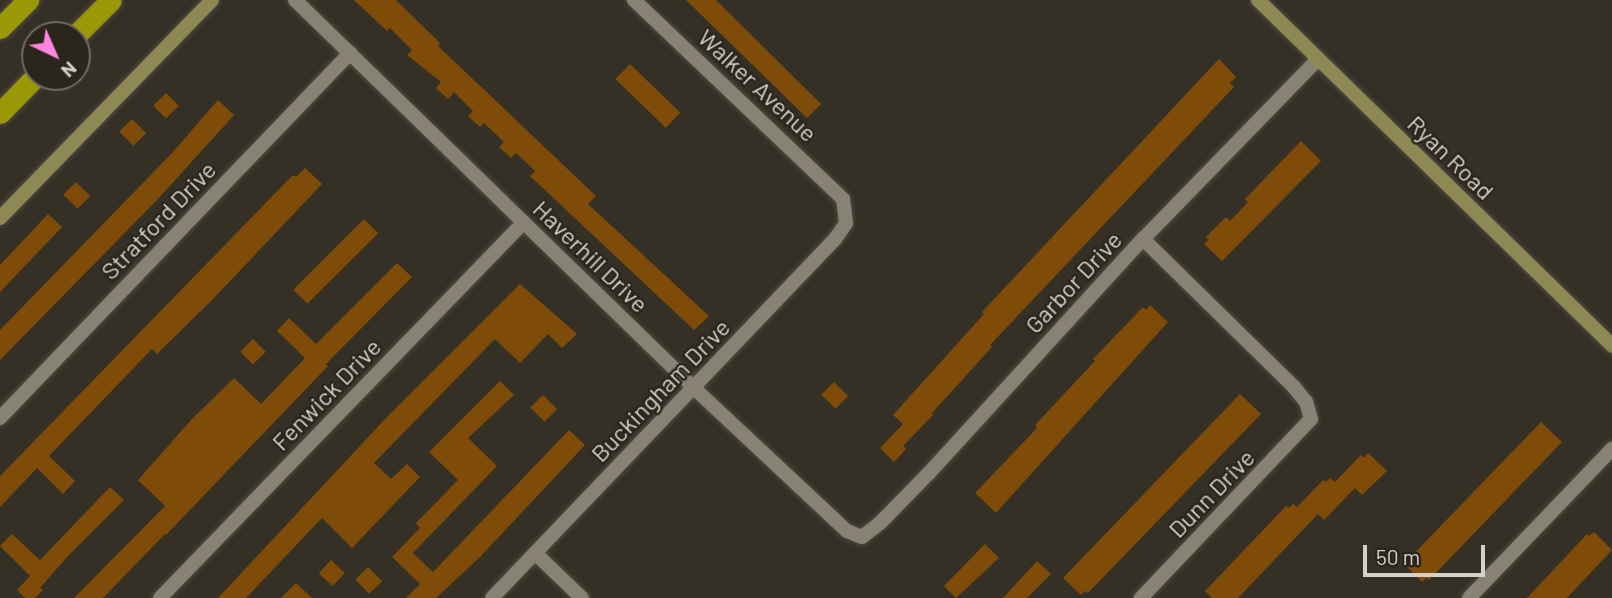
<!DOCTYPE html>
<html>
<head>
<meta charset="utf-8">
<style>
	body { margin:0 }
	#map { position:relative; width:1612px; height:598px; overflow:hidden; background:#353025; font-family:Barlow,sans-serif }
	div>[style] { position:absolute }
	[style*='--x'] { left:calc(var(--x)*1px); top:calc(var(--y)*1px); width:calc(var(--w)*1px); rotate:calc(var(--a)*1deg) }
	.building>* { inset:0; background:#7e4b08; transform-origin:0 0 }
	.roads { filter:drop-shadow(0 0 2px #504c43) drop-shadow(0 0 2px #504c43) }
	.street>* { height:14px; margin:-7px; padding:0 7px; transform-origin:7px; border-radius:7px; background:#888275 }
	.secondary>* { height:14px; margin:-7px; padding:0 7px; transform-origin:7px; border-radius:7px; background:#8e8954 }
	.highway>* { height:21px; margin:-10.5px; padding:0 10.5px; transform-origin:10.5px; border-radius:10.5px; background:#9b9806 }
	span { translate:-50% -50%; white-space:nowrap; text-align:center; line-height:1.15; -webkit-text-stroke:5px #2b261b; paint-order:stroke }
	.street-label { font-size:24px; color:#d4d1ca }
	.north { position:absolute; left:21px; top:21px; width:70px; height:70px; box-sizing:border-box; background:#2b261b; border:2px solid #6f6a61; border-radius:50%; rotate:136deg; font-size:19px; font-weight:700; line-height:28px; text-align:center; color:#d4d1ca }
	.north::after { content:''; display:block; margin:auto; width:24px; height:32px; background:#ff85df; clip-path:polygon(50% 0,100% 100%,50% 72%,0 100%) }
	.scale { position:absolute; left:1363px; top:545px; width:122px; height:32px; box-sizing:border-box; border:4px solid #d4d1ca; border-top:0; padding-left:9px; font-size:21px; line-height:24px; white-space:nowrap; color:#d4d1ca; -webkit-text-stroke:5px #2b261b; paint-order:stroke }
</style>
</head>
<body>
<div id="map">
	<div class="building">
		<div style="clip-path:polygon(354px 0,396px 0,440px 43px,438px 46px,596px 196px,588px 204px,709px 316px,694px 330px,530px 176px,535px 171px,516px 153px,511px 158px,499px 147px,504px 142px,484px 123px,480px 127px,468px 116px,473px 111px,454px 92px,448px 99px,436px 88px,441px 82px,407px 55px,412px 50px,390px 28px,387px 31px)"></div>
		<div style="clip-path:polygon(686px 0,716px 0,821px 104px,807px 118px)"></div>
		<div style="clip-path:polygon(1219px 59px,1236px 77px,1230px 83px,1234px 87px,990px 345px,992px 347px,932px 413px,933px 415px,903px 446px,906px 449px,894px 462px,880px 448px,903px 424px,893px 415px,984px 314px,982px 312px)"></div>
		<div style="left:630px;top:64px;width:70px;height:21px;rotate:44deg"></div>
		<div style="left:166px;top:93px;width:18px;height:18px;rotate:45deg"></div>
		<div style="clip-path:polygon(218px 100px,234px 115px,158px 199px,0 360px,0 330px,172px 153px)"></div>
		<div style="left:132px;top:119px;width:20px;height:18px;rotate:45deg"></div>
		<div style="clip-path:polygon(1301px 141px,1321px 161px,1222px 261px,1204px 244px,1209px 240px,1206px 237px,1226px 217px,1230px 221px,1248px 202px,1245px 199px)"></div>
		<div style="clip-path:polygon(305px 168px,322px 184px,215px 297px,157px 354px,152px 349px,49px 456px,75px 481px,63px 494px,37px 468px,0 507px,0 476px,293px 175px,296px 177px)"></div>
		<div style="left:76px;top:182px;width:20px;height:18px;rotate:45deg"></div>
		<div style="clip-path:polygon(48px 214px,62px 227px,0 292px,0 265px)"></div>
		<div style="left:364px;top:219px;width:20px;height:100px;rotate:45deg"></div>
		<div style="clip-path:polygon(397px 263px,412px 277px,326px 364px,328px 366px,166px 535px,165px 534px,103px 598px,74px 598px,165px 506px,138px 480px,191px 420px,234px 378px,261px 404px,305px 358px,277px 331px,289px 318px,316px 344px)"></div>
		<div style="clip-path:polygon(520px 284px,577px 334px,562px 348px,548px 334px,520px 363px,495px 339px,374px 463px,391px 479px,407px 464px,420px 477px,352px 548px,322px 518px,246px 598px,218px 598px,386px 418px)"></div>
		<div style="clip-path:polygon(1150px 305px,1168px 322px,996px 513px,975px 493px,1037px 428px,1035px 425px,1095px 361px,1093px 359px,1143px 307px,1146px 310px)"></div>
		<div style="left:253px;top:339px;width:18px;height:18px;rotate:45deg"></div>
		<div style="clip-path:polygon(500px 381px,514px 395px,468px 438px,497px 466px,413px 553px,433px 572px,569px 430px,585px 445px,480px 557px,436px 598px,406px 598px,420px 584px,392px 557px,420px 528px,416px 523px,458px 480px,429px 452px)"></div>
		<div style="left:834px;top:382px;width:20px;height:18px;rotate:45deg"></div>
		<div style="clip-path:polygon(1240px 394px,1261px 414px,1088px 593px,1085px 591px,1081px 595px,1063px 578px)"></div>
		<div style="left:543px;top:395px;width:20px;height:18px;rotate:45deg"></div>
		<div style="clip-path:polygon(1541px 422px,1562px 442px,1429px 580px,1426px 578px,1422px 582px,1404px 564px)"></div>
		<div style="clip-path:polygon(1368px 453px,1387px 471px,1362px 495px,1355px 488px,1324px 520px,1318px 514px,1238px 598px,1212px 598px,1205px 591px,1286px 506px,1289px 508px,1293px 504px,1297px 507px,1323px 480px,1326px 482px,1330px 478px,1335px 482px,1361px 455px,1364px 458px)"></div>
		<div style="clip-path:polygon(110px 487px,124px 500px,67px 557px,40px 588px,43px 590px,35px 598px,25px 598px,17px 590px,30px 576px,0 546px,12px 534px,40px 560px)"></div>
		<div style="clip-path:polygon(1594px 532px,1612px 550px,1567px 598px,1527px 598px,1587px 534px,1589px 536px)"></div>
		<div style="clip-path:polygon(985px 544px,999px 558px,956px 598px,944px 586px)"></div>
		<div style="left:331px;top:560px;width:19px;height:18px;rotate:43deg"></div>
		<div style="clip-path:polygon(1037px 561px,1051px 574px,1027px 598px,1003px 598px)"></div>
		<div style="left:368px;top:567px;width:20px;height:18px;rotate:45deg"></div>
		<div style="clip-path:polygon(296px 583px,312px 598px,281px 598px)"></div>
	</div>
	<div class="roads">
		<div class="street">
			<div style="--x:295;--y:0;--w:557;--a:44.2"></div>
			<div style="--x:694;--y:388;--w:193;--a:43.1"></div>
			<div style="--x:835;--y:520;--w:16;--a:43"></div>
			<div style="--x:847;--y:531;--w:16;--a:22"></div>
			<div style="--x:862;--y:537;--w:24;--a:-38"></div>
			<div style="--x:881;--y:522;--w:69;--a:-45.6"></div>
			<div style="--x:929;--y:473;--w:317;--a:-47.6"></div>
			<div style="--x:1143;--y:239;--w:251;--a:-45.8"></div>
			<div style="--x:0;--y:418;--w:506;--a:-46.2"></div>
			<div style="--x:535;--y:553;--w:65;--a:43.8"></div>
			<div style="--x:160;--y:598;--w:523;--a:-45.93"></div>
			<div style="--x:492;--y:598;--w:497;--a:-46.3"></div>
			<div style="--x:835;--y:239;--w:19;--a:-55"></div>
			<div style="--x:846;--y:223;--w:24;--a:-97"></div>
			<div style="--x:843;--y:199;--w:289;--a:-136.4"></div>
			<div style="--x:1141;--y:598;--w:247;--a:-46.5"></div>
			<div style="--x:1311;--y:419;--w:18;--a:-106"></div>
			<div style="--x:1306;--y:402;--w:19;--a:-129"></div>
			<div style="--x:1294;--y:387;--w:211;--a:-135.6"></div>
			<div style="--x:1469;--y:598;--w:207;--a:-46.2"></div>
		</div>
		<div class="secondary">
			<div style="--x:1258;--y:0;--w:495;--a:44.3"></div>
			<div style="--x:0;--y:218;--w:304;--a:-45.8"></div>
		</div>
		<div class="highway">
			<div style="--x:0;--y:28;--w:40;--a:-45"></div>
			<div style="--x:76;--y:35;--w:49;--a:-45"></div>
			<div style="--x:0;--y:113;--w:50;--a:-45.8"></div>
		</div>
	</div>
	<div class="street-label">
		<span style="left:758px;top:85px;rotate:43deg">Walker Avenue</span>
		<span style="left:1451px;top:157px;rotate:44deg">Ryan Road</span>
		<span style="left:158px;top:220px;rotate:-46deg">Stratford Drive</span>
		<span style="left:591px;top:256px;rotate:44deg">Haverhill Drive</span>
		<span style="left:1073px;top:282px;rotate:-47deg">Garbor Drive</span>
		<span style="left:660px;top:390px;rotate:-46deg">Buckingham Drive</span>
		<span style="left:326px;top:394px;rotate:-46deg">Fenwick Drive</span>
		<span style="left:1211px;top:493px;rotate:-46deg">Dunn Drive</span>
	</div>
	<div class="north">N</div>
	<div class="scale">50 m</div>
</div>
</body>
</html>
